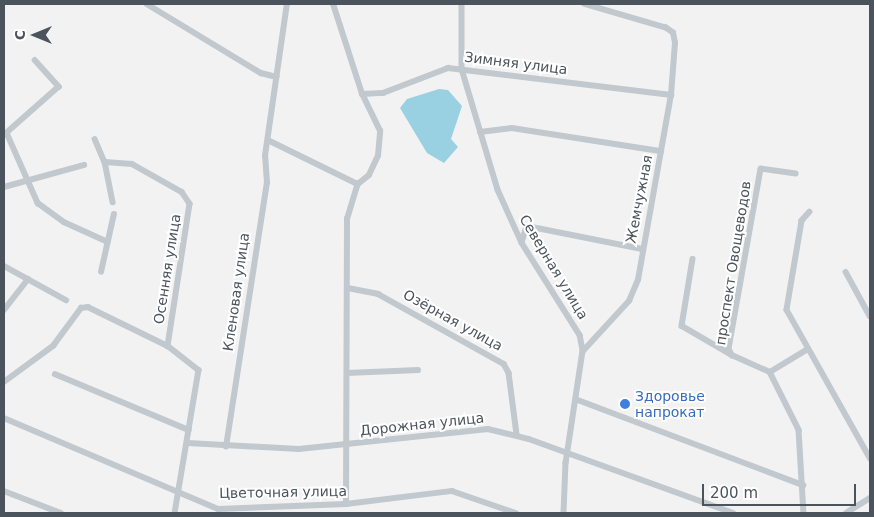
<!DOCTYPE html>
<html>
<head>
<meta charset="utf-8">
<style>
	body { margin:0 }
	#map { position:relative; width:874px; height:517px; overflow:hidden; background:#f3f2f2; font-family:"DejaVu Sans",sans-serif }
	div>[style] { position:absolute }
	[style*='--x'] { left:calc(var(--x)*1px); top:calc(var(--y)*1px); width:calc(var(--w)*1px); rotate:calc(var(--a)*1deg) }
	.water>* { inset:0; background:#99d0e2 }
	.street>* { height:5.5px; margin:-2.75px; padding:0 2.75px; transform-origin:2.75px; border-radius:2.75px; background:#c1c8ce }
	.dots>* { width:14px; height:14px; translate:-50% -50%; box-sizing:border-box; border:2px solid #fff; border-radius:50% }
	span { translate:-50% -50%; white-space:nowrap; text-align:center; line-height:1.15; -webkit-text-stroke:4px #fff; paint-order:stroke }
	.street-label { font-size:14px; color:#4b545d }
	.shop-label { font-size:14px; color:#366cbe }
	.left { translate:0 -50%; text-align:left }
	.frame { position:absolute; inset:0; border:5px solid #4b545d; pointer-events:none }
	.north { position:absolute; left:10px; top:10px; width:50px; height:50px; -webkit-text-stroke:4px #fff; paint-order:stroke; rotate:270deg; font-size:14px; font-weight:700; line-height:20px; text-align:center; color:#4b545d }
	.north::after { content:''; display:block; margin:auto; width:18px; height:22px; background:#4b545d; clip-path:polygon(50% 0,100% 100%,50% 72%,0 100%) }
	.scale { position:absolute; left:702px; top:484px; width:154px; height:22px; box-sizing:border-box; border:2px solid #4b545d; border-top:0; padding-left:6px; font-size:15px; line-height:18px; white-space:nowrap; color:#4b545d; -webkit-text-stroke:4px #fff; paint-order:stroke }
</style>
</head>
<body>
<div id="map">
	<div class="water">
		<div style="clip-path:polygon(439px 89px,448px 90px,462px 106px,451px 139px,458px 147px,444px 163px,427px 153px,400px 108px,407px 99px)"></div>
	</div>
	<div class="street">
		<div style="--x:147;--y:4;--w:133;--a:31.2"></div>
		<div style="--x:261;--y:73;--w:16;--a:14"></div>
		<div style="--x:462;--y:4;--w:65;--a:90"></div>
		<div style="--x:462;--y:69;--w:126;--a:73.4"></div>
		<div style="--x:498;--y:190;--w:58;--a:65.6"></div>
		<div style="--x:522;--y:243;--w:109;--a:57.8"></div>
		<div style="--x:580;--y:335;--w:16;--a:79"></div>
		<div style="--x:583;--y:351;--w:113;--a:98.6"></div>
		<div style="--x:566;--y:463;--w:50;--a:92.3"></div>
		<div style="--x:35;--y:60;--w:36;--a:48"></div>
		<div style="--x:59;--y:87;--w:69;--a:138.5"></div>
		<div style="--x:7;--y:133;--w:77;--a:66.1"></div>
		<div style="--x:38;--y:203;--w:32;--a:36"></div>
		<div style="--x:64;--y:222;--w:48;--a:24.4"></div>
		<div style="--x:362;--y:94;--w:21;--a:-3"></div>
		<div style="--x:383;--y:93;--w:70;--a:-21"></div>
		<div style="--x:448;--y:68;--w:225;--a:6.9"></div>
		<div style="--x:480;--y:132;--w:32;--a:-7"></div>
		<div style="--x:512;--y:128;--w:151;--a:8.8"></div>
		<div style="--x:95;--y:139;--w:25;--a:67"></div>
		<div style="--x:105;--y:162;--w:41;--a:78.7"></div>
		<div style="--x:268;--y:140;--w:100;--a:26.1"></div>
		<div style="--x:358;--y:184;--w:14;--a:-39"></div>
		<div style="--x:369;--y:175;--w:21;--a:-65"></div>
		<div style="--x:378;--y:156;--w:25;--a:-85"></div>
		<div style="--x:380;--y:131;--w:41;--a:-115.9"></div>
		<div style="--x:362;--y:94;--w:95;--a:-107.9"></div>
		<div style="--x:105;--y:162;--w:27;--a:4"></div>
		<div style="--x:132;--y:164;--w:57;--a:29.2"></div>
		<div style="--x:182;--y:192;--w:14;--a:56"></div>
		<div style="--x:190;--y:204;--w:144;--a:98.8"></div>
		<div style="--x:796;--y:174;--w:35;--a:-172"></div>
		<div style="--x:761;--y:169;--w:183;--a:100.1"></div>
		<div style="--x:729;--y:349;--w:7;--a:63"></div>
		<div style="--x:732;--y:355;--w:42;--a:24.1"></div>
		<div style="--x:770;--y:372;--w:65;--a:63.4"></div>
		<div style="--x:799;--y:430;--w:83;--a:86.6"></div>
		<div style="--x:4;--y:187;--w:83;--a:-15.4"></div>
		<div style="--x:810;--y:212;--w:12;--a:132"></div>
		<div style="--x:802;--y:221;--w:90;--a:99.6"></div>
		<div style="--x:787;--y:310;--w:170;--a:60.7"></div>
		<div style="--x:522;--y:241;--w:14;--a:-73"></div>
		<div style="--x:526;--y:228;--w:6;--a:-9"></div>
		<div style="--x:532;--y:227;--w:112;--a:11.3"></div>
		<div style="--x:693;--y:259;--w:68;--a:99.3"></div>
		<div style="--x:682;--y:326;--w:58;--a:30.1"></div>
		<div style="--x:4;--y:266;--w:71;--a:28.7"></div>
		<div style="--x:101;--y:272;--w:59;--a:-77.4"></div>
		<div style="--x:846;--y:272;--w:50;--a:61.4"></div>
		<div style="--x:348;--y:288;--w:31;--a:11"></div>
		<div style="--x:378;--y:294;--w:144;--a:29.1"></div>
		<div style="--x:504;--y:364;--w:10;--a:61"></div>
		<div style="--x:509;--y:373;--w:63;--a:82.6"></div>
		<div style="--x:4;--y:310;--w:39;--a:-52"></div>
		<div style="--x:583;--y:351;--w:68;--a:-47.4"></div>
		<div style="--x:629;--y:301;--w:23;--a:-67"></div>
		<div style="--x:638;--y:280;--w:188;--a:-79.9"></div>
		<div style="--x:671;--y:95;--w:52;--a:-85.6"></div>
		<div style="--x:675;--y:43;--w:10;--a:-101"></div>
		<div style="--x:673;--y:33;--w:9;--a:-144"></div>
		<div style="--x:666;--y:28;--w:85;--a:-163.7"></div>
		<div style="--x:770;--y:372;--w:44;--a:-31.2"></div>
		<div style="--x:347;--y:373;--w:71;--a:-2.4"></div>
		<div style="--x:55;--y:374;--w:145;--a:22.7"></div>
		<div style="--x:4;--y:382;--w:61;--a:-36.3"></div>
		<div style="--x:53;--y:346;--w:47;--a:-53.6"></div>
		<div style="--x:81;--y:308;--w:7;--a:-8"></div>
		<div style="--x:88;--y:307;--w:89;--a:26"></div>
		<div style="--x:168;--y:346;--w:39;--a:38"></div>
		<div style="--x:199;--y:370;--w:145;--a:99.5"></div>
		<div style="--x:578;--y:400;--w:241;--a:20.7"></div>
		<div style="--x:4;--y:418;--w:233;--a:23"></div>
		<div style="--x:218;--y:509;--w:128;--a:-2.2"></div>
		<div style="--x:346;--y:504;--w:107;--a:-7"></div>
		<div style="--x:452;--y:491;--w:68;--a:19"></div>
		<div style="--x:188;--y:443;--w:111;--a:3.1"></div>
		<div style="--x:299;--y:449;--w:190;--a:-6"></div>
		<div style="--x:488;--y:429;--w:42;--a:13.7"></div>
		<div style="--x:529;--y:439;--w:217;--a:19.9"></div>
		<div style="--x:226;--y:447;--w:267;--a:-81.2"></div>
		<div style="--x:267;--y:183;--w:27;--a:-94"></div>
		<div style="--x:265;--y:156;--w:154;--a:-81.8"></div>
		<div style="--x:4;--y:491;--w:61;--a:21.1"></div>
		<div style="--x:346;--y:504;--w:285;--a:-89.8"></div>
		<div style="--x:347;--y:219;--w:37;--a:-73"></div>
		<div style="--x:846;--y:513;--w:28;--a:-32"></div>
	</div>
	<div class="dots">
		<div style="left:625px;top:404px;background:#3f7fe0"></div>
	</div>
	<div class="street-label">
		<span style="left:516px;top:63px;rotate:7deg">Зимняя улица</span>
		<span style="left:639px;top:199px;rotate:-79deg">Жемчужная</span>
		<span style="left:733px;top:263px;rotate:-81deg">проспект Овощеводов</span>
		<span style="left:554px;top:267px;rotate:59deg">Северная улица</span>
		<span style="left:167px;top:269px;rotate:-81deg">Осенняя улица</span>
		<span style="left:236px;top:292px;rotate:-82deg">Кленовая улица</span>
		<span style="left:453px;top:320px;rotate:29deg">Озёрная улица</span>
		<span style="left:422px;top:424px;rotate:-6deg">Дорожная улица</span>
		<span style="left:283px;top:492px;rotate:-1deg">Цветочная улица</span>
	</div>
	<div class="shop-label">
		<span class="left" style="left:635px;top:404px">Здоровье<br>напрокат</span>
	</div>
	<div class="frame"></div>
	<div class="north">С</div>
	<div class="scale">200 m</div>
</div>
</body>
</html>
